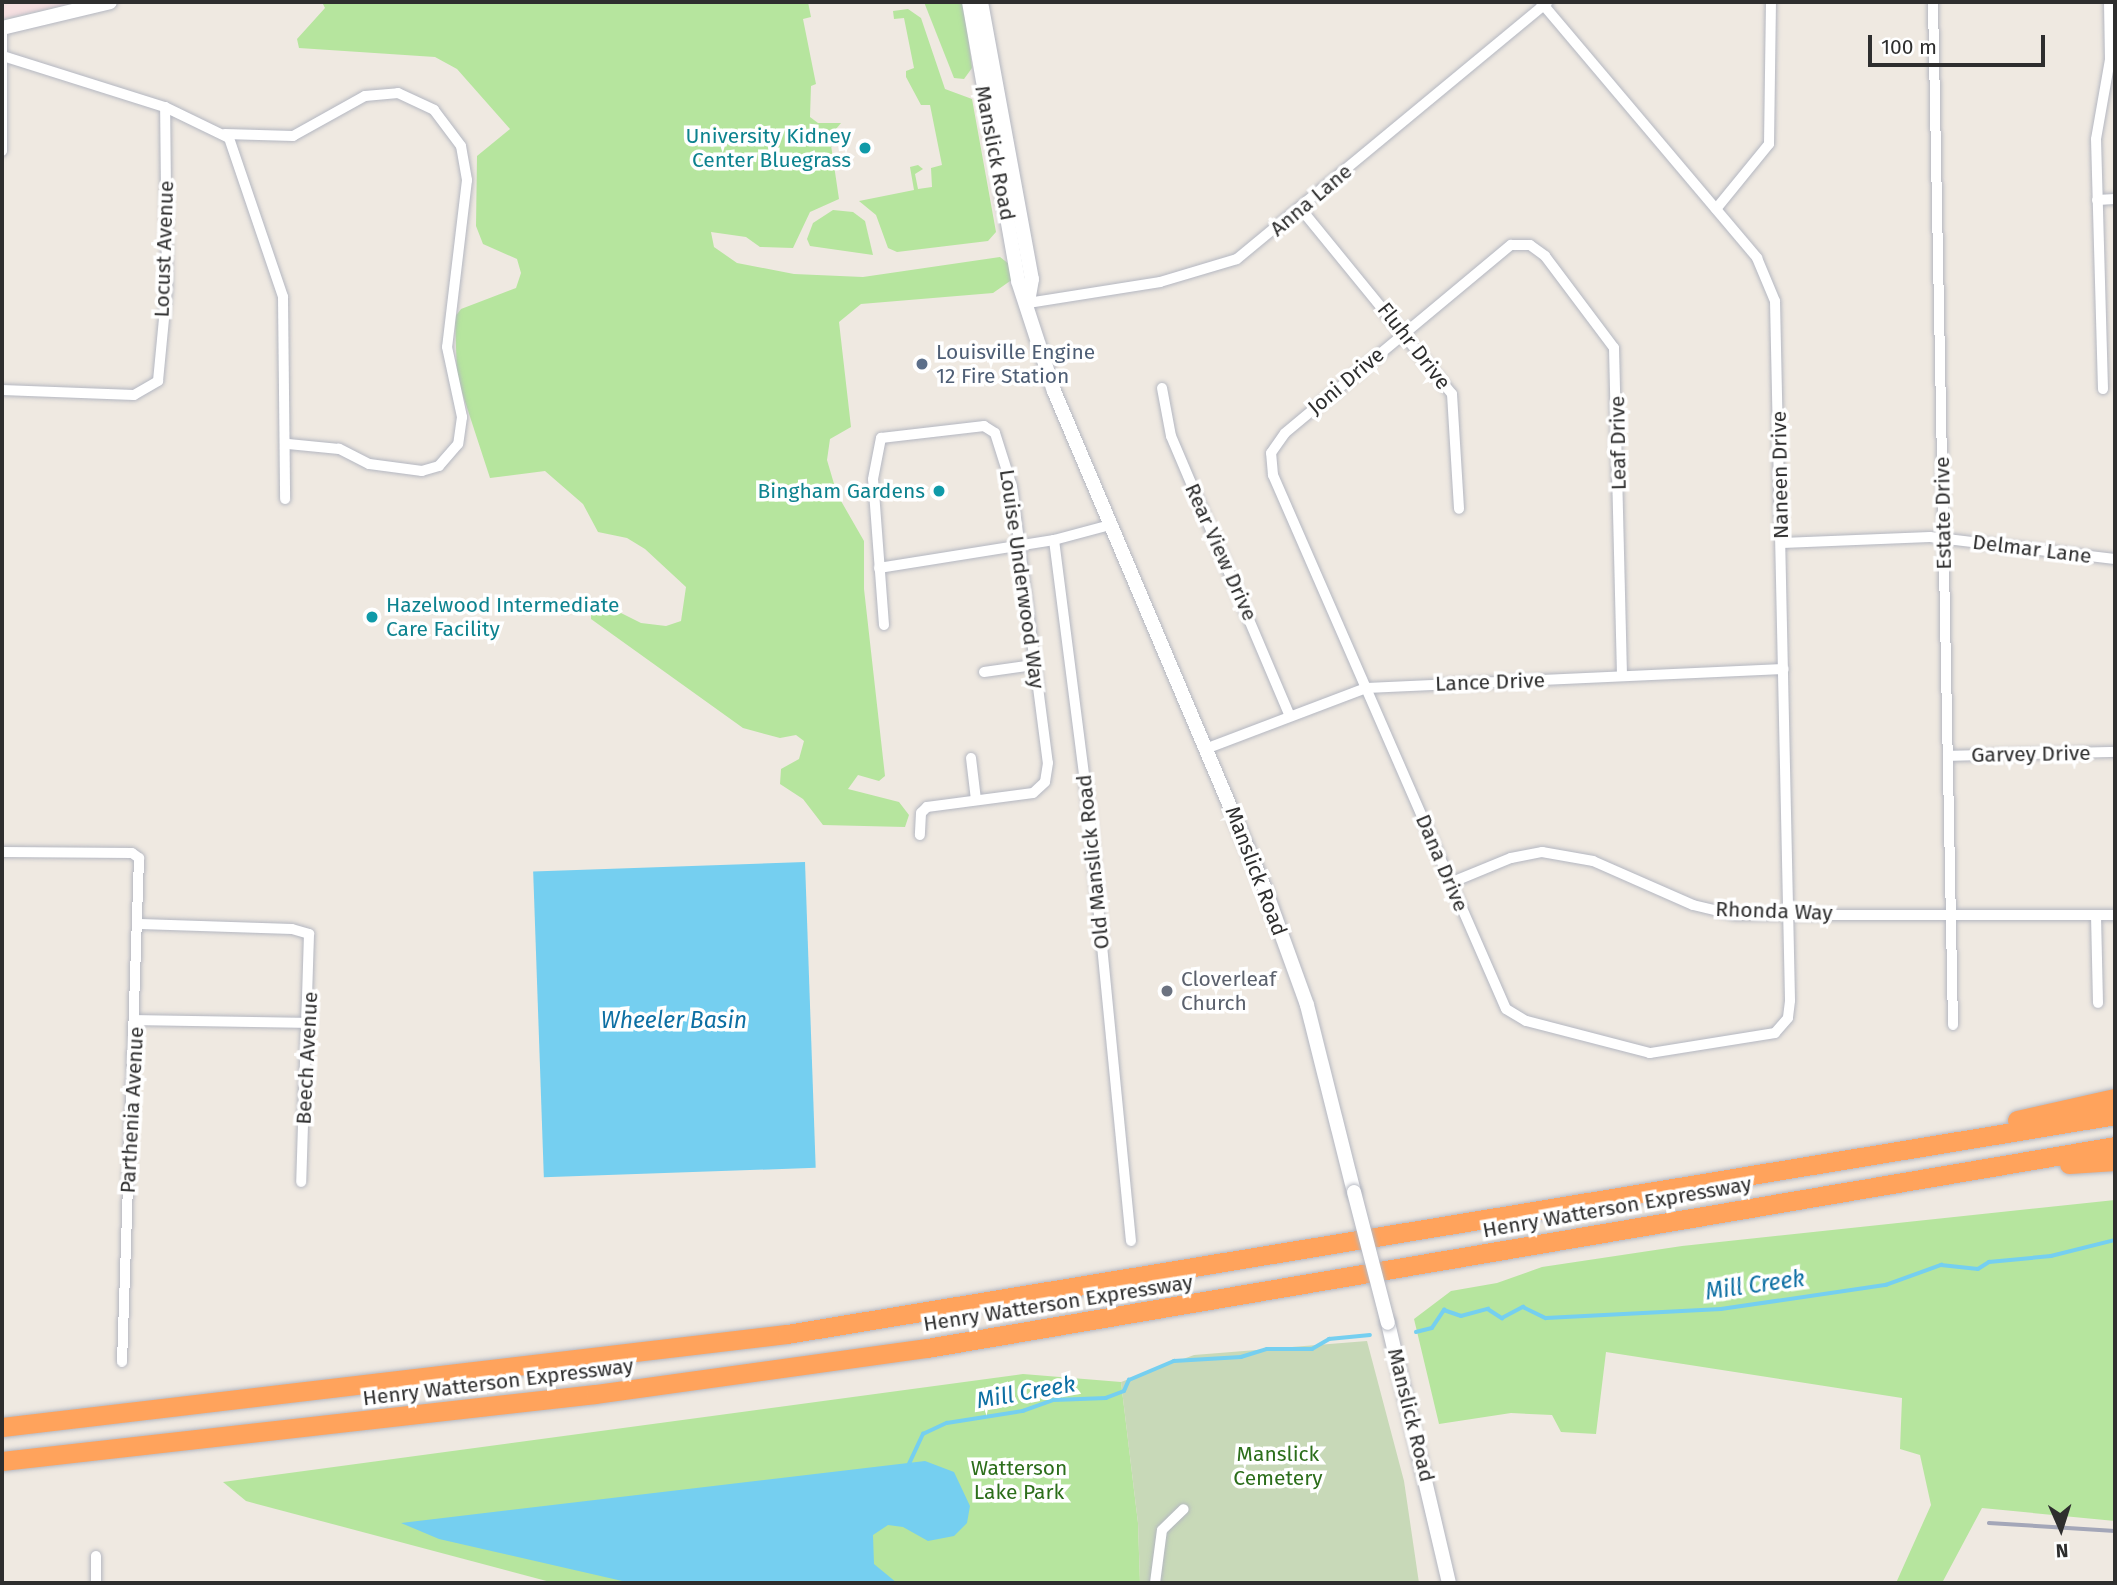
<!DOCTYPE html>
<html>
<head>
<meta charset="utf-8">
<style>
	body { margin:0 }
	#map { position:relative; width:2117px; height:1585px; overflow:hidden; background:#efe9e1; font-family:"Fira Sans",sans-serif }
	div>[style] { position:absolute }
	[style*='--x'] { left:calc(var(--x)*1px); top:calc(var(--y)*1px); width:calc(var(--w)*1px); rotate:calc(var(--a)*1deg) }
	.medical>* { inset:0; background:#f5dfe0 }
	.green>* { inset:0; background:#b6e59e }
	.cemetery>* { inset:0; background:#c8d9b8 }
	.water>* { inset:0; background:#75cff0; transform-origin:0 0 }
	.stream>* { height:3.5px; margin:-1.75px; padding:0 1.75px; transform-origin:1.75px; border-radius:1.75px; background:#75cff0 }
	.roads { filter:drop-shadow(0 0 2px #b4b7c1) drop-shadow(0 0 2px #b4b7c1) }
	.street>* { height:10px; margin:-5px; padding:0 5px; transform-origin:5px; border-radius:5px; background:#fff }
	.secondary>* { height:14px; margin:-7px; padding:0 7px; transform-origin:7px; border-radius:7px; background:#fff }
	.highway>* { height:19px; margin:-9.5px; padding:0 9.5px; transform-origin:9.5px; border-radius:9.5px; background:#ffa35c }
	.rail>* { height:3.5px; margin:-1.75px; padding:0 1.75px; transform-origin:1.75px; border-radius:1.75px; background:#a3a6b8 }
	.bridges { filter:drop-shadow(0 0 2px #b4b7c1) drop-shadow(0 0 2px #b4b7c1) }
	.secondary-bridge>* { height:14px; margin:-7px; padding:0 7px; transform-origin:7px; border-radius:7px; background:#fff }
	.dots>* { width:19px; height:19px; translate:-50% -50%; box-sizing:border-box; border:4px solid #fff; border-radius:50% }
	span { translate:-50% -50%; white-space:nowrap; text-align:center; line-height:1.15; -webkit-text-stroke:7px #fff; paint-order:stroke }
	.culture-label { font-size:21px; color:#0d838f }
	.right { translate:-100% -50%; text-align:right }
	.left { translate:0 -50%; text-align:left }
	.street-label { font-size:21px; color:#2e2e2e }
	.service-label { font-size:21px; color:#4e5e75 }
	.worship-label { font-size:21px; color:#5b616d }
	.park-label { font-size:21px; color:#2c6e1b }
	.water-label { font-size:23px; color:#0d6fa3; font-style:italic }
	.frame { position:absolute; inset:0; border:4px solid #2e2e2e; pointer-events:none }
	.north { position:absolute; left:2026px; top:1494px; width:70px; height:70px; -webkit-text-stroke:5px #fff; paint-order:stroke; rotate:177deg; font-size:19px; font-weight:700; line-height:28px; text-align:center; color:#2e2e2e }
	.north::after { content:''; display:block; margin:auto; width:24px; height:32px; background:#2e2e2e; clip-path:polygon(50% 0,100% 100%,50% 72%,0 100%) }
	.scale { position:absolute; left:1868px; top:35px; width:177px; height:32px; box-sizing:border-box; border:4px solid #2e2e2e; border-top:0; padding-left:9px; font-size:21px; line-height:24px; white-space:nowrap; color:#2e2e2e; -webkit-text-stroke:5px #fff; paint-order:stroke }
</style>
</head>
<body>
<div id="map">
	<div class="medical">
		<div style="clip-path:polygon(2px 2px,77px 2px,2px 19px)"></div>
	</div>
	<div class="green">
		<div style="clip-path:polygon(322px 2px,808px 2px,811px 17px,803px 19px,816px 84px,811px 86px,810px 117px,818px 123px,841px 123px,826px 141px,831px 145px,839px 199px,810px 212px,793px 248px,760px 247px,746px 237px,711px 232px,714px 247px,737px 263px,794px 274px,863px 277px,1000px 257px,1009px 264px,1013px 279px,993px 293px,861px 304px,839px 322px,851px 427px,830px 439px,827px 460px,837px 494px,864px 541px,864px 589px,885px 776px,879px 781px,858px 775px,848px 789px,899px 802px,909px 815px,905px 827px,823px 825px,803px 799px,780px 784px,781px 769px,799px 759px,804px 741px,796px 735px,780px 738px,743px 728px,591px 619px,591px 614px,611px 608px,641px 623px,666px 626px,681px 621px,686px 587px,645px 549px,627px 538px,598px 532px,583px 504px,545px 471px,490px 478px,457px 377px,455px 317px,461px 309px,516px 288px,521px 273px,517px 259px,483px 244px,476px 226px,477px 156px,510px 129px,457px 69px,435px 57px,299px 48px,297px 39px,325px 8px)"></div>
		<div style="clip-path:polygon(924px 2px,964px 2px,972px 68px,964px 79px,954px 78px)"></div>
		<div style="clip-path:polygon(908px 9px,921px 18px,945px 89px,972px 99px,996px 232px,988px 241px,897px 252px,888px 248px,876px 215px,859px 201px,914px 190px,910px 167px,918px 165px,923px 169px,915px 174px,918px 189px,932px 187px,931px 168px,942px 165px,930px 105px,921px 105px,906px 77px,906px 71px,914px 68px,904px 18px,894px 19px,893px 11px)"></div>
		<div style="clip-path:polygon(833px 210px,853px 212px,865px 221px,873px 255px,810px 246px,807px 239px,813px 223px)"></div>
		<div style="clip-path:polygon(2115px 1200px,2115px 1521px,1982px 1508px,1942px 1583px,1896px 1583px,1931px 1505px,1920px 1455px,1900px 1449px,1902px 1398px,1606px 1352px,1596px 1434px,1561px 1432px,1552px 1415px,1511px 1413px,1439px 1424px,1414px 1319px,1451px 1291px,1497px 1283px,1542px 1267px,1682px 1246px)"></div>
		<div style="clip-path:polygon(1023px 1374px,1121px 1382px,1138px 1523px,1140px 1583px,554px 1583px,246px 1501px,223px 1482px)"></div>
	</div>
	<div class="cemetery">
		<div style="clip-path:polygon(1367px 1341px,1404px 1481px,1419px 1583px,1140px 1583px,1138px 1523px,1121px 1382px,1194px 1355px)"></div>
	</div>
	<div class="water">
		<div style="left:805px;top:862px;width:306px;height:272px;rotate:88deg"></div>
		<div style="clip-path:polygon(925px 1461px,954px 1472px,970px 1506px,967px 1523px,954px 1536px,928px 1541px,903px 1527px,888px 1525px,873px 1535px,874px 1564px,897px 1583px,631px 1583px,439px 1539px,401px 1523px)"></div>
	</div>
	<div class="stream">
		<div style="--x:1416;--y:1332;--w:16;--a:-14"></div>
		<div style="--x:1432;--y:1328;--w:22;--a:-56"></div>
		<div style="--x:1444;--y:1310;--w:18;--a:19"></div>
		<div style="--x:1461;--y:1316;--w:28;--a:-15"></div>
		<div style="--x:1488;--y:1309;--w:17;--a:33"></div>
		<div style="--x:1502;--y:1318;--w:24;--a:-28"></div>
		<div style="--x:1523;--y:1307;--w:25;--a:26"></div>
		<div style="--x:1546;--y:1318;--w:175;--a:-2.9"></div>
		<div style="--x:1721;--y:1309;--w:167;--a:-8.3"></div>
		<div style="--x:1886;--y:1285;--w:59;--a:-20"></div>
		<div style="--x:1941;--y:1265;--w:37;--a:6"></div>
		<div style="--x:1978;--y:1269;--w:13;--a:-32"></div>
		<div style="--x:1989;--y:1262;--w:62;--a:-5.5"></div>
		<div style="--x:2051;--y:1256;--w:66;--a:-14"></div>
		<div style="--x:909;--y:1464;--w:33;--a:-65"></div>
		<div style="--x:923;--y:1434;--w:26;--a:-25"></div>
		<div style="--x:947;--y:1423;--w:77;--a:-9"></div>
		<div style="--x:1023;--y:1411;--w:33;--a:-20"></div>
		<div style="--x:1054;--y:1400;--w:52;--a:-2.2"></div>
		<div style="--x:1106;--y:1398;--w:19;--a:-21"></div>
		<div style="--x:1124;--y:1391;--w:12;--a:-66"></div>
		<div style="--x:1129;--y:1380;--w:49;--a:-22.9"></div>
		<div style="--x:1174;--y:1361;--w:67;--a:-3.4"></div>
		<div style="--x:1241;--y:1357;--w:27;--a:-17"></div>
		<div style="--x:1267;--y:1349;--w:45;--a:0"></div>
		<div style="--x:1312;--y:1349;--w:20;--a:-30"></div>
		<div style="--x:1329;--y:1339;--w:41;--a:-5.6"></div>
	</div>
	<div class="roads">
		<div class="street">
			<div style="--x:1541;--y:2;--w:335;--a:49.8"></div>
			<div style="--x:1757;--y:258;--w:47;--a:67.3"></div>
			<div style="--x:1775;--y:301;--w:700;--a:88.77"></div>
			<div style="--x:1790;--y:1001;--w:17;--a:97"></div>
			<div style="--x:1788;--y:1018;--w:20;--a:131"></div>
			<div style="--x:1775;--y:1033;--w:127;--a:170.9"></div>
			<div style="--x:1650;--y:1053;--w:128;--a:-165.5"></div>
			<div style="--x:1526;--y:1021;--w:23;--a:-149"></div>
			<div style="--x:1506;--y:1009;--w:583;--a:-113.57"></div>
			<div style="--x:1273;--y:475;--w:22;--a:-95"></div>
			<div style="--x:1271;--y:453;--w:24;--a:-55"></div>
			<div style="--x:1285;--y:433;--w:294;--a:-39.8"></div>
			<div style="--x:1511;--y:245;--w:19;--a:0"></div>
			<div style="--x:1530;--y:245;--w:19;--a:36"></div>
			<div style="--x:1545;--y:256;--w:115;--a:53.1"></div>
			<div style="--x:1614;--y:348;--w:328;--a:88.6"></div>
			<div style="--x:1933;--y:2;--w:1023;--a:88.88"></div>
			<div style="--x:2;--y:34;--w:117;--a:90"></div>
			<div style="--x:6;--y:57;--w:167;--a:17.5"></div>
			<div style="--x:165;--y:107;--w:71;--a:25.8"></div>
			<div style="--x:229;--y:138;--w:168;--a:71.2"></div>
			<div style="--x:283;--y:297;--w:202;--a:89.4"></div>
			<div style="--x:225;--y:134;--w:68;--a:1.7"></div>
			<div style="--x:293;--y:136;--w:82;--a:-29.1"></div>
			<div style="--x:365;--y:96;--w:33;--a:-5"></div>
			<div style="--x:398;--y:93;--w:40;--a:25"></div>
			<div style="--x:434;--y:110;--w:45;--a:53.1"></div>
			<div style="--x:461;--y:146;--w:35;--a:80"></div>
			<div style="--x:467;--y:180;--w:168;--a:96.8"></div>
			<div style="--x:447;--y:347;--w:72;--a:77.9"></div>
			<div style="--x:462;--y:417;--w:27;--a:98"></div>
			<div style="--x:458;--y:444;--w:29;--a:131"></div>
			<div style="--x:439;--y:466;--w:18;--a:164"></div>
			<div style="--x:422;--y:471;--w:53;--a:-172.5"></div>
			<div style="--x:369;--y:464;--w:34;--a:-153"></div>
			<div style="--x:339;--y:449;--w:51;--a:-174.4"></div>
			<div style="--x:2097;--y:200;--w:18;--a:-3"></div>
			<div style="--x:1301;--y:209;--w:239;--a:50.8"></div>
			<div style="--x:1452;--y:394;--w:115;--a:86.5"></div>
			<div style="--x:1716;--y:209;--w:84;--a:-50.8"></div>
			<div style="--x:1769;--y:144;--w:142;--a:-89.2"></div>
			<div style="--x:1028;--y:303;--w:134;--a:-9"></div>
			<div style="--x:1160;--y:282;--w:80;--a:-16.6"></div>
			<div style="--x:1237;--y:259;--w:403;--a:-39.6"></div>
			<div style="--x:1162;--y:388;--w:49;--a:79.4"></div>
			<div style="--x:1171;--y:436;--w:302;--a:67"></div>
			<div style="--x:2103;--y:389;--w:250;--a:-91.6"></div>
			<div style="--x:2096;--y:139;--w:80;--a:-80"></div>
			<div style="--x:2110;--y:60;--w:58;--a:-91"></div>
			<div style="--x:2;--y:390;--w:132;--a:2.2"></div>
			<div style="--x:134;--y:395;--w:28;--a:-30"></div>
			<div style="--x:158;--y:381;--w:93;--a:-84.5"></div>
			<div style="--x:167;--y:288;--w:181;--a:-90.6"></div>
			<div style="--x:1110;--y:525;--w:58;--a:165"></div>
			<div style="--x:1054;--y:540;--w:275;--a:82.7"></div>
			<div style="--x:1089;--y:813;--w:430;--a:84.4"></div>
			<div style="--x:1782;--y:543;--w:148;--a:-2.3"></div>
			<div style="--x:1930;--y:537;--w:186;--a:6.8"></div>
			<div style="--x:879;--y:568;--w:177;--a:-9.1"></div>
			<div style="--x:884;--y:625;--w:146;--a:-94.3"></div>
			<div style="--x:873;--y:479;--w:42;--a:-79"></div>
			<div style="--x:881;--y:438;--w:104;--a:-6.6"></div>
			<div style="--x:984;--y:426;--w:13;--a:32"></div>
			<div style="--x:995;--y:433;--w:57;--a:72.5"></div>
			<div style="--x:1012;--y:487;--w:278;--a:82.6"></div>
			<div style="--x:1048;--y:763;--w:19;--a:99"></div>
			<div style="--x:1045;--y:782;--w:16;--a:137"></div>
			<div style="--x:1033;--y:793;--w:107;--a:172.5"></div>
			<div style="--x:927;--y:807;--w:8;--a:135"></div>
			<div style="--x:921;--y:813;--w:22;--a:93"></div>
			<div style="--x:984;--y:672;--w:50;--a:-8"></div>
			<div style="--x:1208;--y:748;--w:169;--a:-20.8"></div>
			<div style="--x:1366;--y:688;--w:418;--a:-2.6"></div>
			<div style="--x:1948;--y:756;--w:167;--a:-1.4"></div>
			<div style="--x:971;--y:758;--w:42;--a:83.2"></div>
			<div style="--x:2;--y:852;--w:130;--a:0.4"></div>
			<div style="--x:132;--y:853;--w:9;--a:36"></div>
			<div style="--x:139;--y:858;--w:504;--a:91.93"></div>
			<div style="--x:1450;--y:883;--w:66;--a:-22.3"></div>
			<div style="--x:1511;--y:858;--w:32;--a:-11"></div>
			<div style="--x:1542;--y:852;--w:52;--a:10"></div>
			<div style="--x:1593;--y:861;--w:109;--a:23.7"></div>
			<div style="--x:1693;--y:905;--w:43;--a:13.4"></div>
			<div style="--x:1735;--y:915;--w:380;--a:0"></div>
			<div style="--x:2096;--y:915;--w:88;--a:88.7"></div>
			<div style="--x:140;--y:924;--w:152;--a:1.9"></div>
			<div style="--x:292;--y:929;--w:18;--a:16"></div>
			<div style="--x:309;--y:934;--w:248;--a:91.8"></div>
			<div style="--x:136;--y:1020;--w:173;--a:1"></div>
			<div style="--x:96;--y:1583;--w:27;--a:-90"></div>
			<div style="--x:1155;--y:1583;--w:53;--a:-82.5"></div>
			<div style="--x:1162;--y:1530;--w:30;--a:-44"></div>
		</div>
		<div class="secondary">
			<div style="--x:969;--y:2;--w:283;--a:80"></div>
			<div style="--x:1018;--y:281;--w:116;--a:71.9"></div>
			<div style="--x:1054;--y:391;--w:541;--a:67.04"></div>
			<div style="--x:1265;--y:889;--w:123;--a:70.1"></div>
			<div style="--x:1307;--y:1005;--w:193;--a:75.9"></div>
			<div style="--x:981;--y:2;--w:282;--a:79.6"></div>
			<div style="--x:1032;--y:279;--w:22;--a:100"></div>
			<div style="--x:2;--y:28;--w:111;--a:-13.5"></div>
			<div style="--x:1388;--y:1323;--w:267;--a:76.8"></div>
		</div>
		<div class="highway">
			<div style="--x:2017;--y:1120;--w:100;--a:-12.7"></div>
			<div style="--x:2069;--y:1164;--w:46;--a:-3.7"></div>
			<div style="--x:2;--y:1427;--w:790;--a:-6.76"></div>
			<div style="--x:787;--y:1334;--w:1346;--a:-9.36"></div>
			<div style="--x:2;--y:1461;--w:597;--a:-6.45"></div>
			<div style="--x:595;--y:1394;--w:335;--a:-7.9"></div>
			<div style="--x:927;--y:1348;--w:1205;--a:-9.65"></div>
		</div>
	</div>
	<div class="rail">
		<div style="--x:1989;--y:1523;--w:126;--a:3.6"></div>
	</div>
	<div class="bridges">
		<div class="secondary-bridge">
			<div style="--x:1354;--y:1192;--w:135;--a:75.5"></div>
		</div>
	</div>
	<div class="dots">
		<div style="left:865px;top:148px;background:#0f9aa8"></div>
		<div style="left:922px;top:364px;background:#5c6f8a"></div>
		<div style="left:939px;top:491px;background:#0f9aa8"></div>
		<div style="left:372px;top:617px;background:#0f9aa8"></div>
		<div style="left:1167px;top:991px;background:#6b7280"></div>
	</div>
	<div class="culture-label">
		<span class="right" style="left:851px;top:148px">University Kidney<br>Center Bluegrass</span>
		<span class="right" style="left:925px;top:491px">Bingham Gardens</span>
		<span class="left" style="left:386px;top:617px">Hazelwood Intermediate<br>Care Facility</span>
	</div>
	<div class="street-label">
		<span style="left:995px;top:153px;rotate:79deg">Manslick Road</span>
		<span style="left:1311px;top:200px;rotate:-40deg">Anna Lane</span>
		<span style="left:164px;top:249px;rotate:-88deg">Locust Avenue</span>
		<span style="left:1414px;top:346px;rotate:52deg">Fluhr Drive</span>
		<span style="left:1346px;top:381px;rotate:-40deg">Joni Drive</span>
		<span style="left:1618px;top:443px;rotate:-91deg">Leaf Drive</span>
		<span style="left:1780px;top:475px;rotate:-91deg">Naneen Drive</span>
		<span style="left:1943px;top:513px;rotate:-91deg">Estate Drive</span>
		<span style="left:2032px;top:549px;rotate:7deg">Delmar Lane</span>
		<span style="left:1221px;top:552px;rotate:66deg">Rear View Drive</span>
		<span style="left:1022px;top:579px;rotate:82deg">Louise Underwood Way</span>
		<span style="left:1490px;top:682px;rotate:-2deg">Lance Drive</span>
		<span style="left:2031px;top:754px;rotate:-1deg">Garvey Drive</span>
		<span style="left:1093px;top:862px;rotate:-96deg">Old Manslick Road</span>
		<span style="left:1442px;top:863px;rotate:67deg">Dana Drive</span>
		<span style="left:1256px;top:871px;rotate:69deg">Manslick Road</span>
		<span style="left:1774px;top:911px;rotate:2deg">Rhonda Way</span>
		<span style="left:307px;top:1058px;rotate:-87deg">Beech Avenue</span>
		<span style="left:132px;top:1110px;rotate:-87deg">Parthenia Avenue</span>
		<span style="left:1617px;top:1207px;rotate:-10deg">Henry Watterson Expressway</span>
		<span style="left:1058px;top:1303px;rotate:-9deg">Henry Watterson Expressway</span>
		<span style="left:498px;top:1382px;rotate:-7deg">Henry Watterson Expressway</span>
		<span style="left:1411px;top:1415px;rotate:76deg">Manslick Road</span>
	</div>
	<div class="service-label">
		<span class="left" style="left:936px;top:364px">Louisville Engine<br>12 Fire Station</span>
	</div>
	<div class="worship-label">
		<span class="left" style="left:1181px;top:991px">Cloverleaf<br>Church</span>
	</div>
	<div class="park-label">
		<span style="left:1278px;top:1466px">Manslick<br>Cemetery</span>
		<span style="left:1019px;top:1480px">Watterson<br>Lake Park</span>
	</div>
	<div class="water-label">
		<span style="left:674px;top:1020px">Wheeler Basin</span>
		<span style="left:1755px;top:1285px;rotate:-8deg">Mill Creek</span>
		<span style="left:1026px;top:1392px;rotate:-10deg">Mill Creek</span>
	</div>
	<div class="frame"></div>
	<div class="north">N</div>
	<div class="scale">100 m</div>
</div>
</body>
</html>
